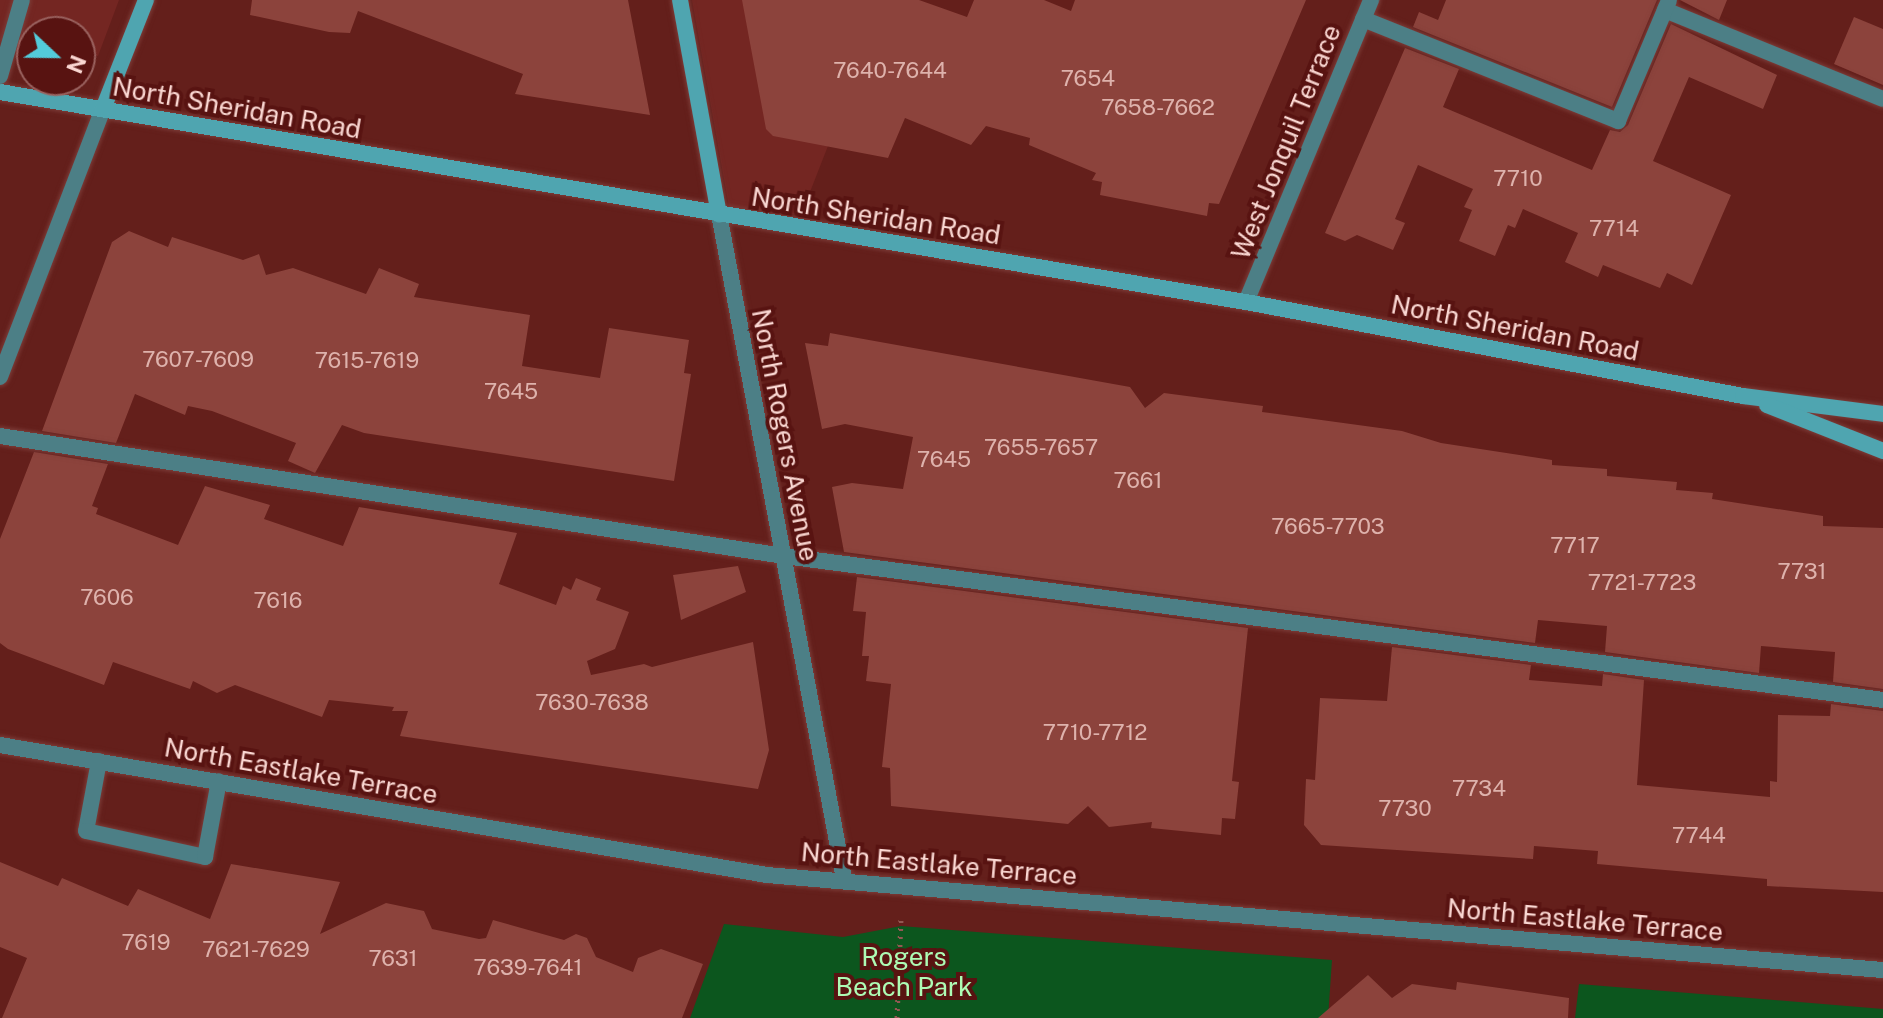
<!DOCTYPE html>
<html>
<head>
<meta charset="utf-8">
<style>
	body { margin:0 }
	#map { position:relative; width:1883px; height:1018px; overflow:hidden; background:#641f1b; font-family:"Public Sans",sans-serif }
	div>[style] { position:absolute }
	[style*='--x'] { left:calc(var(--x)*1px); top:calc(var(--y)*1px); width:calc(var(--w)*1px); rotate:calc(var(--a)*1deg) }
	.built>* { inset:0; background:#742622 }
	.green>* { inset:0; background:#0c561e }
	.building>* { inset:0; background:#8c433c }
	.path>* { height:5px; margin-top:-2.5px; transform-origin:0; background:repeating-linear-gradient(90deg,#925853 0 2px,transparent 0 8px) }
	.roads { filter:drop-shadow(0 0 2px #7c3c38) drop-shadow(0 0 2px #7c3c38) }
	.service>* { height:16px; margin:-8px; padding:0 8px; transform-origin:8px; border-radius:8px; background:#4c7f86 }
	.minor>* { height:16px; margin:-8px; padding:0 8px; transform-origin:8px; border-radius:8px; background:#4c7f86 }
	.secondary>* { height:16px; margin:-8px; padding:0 8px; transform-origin:8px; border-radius:8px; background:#4fa5b0 }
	span { translate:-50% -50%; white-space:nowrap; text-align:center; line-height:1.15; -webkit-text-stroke:8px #581311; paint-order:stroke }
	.number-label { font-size:22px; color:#deb2ac }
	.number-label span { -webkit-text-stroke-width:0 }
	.street-label { font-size:26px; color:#fad7d2 }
	.park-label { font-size:26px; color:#adfbb4 }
	.north { position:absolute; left:16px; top:16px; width:80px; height:80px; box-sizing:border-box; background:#581311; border:2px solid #99615e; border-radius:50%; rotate:112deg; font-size:22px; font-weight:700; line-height:32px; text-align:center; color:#fad7d2 }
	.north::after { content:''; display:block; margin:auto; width:28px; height:36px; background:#53cbda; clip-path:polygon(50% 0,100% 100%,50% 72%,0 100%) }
</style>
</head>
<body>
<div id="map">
	<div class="built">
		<div style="clip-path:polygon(0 0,119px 0,98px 56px,80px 54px,80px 32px,32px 32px,32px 46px,0 41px)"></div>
		<div style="clip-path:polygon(692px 0,885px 0,801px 215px,729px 207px)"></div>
	</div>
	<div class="green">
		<div style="clip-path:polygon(724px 924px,843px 937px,901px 926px,1332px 960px,1328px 1018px,690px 1018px)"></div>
		<div style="clip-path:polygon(1579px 984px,1883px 1009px,1883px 1018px,1575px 1018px)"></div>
	</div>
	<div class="building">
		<div style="clip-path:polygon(252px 0,628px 0,650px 115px,515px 94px,523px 74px,358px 11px,350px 33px,329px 32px,250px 15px)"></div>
		<div style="clip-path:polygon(742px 0,919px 0,967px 17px,974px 0,1044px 0,1071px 11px,1075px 0,1306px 0,1219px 204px,1209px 203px,1207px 216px,1100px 195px,1102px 182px,1092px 180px,1096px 173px,1029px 145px,1030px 138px,986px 126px,971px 145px,905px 118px,888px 158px,773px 136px,766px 129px)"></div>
		<div style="clip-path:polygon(1446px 0,1657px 0,1612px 107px,1413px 27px,1419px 12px,1438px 20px)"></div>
		<div style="clip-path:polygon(1680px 0,1727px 0,1719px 20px)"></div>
		<div style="clip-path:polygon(1854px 17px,1883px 29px,1883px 85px,1834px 64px)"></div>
		<div style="clip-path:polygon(1671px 24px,1777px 75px,1763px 109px,1689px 77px,1653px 161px,1731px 195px,1692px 285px,1667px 273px,1660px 288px,1603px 265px,1598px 277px,1565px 262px,1578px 233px,1523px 209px,1515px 228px,1508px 225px,1495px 256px,1459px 241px,1472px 210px,1464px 207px,1473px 189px,1418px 165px,1395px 219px,1405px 223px,1393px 250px,1357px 235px,1345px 241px,1325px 233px,1405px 48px,1459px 69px,1443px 107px,1592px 170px,1610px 130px,1620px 132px,1628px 125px)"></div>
		<div style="clip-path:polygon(129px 231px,168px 247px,172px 237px,243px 260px,259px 254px,266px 275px,293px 268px,366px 294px,379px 268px,419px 284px,414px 297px,530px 315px,522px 366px,600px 378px,609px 328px,689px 340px,684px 373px,691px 374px,674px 481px,364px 433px,342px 425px,315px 473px,288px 461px,296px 443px,212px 411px,188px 406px,185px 415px,135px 394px,116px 443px,42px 431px,112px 242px)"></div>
		<div style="clip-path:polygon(830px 333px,1130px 387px,1145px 408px,1164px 393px,1263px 406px,1262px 412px,1402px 431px,1441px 443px,1552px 460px,1552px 465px,1607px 469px,1607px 476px,1677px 482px,1676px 490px,1713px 493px,1712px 499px,1823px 516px,1823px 526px,1883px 528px,1883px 689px,1833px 682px,1835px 652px,1761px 646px,1759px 673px,1605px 652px,1607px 626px,1538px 620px,1535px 643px,844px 552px,832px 487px,852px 483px,903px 489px,913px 437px,845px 424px,822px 429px,805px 343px,828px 346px)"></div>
		<div style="clip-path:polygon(34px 452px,108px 464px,92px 506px,98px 508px,96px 514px,178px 545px,205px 486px,270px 505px,264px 519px,343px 546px,359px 507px,517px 533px,499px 584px,556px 605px,563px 586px,571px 590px,576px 578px,601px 588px,596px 600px,629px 612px,615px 649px,587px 661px,591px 675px,644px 664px,652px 667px,753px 642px,769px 750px,758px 789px,400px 736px,408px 711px,392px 711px,394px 707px,329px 700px,322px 717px,235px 685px,217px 693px,193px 681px,190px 689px,113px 662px,104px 685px,8px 649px,0 643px,0 539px)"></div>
		<div style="clip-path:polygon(738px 566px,746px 592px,681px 620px,673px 575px)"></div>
		<div style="clip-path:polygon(857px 577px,1248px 628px,1232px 781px,1239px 782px,1235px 819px,1222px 818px,1221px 835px,1151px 828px,1152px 822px,1109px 827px,1088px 806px,1068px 824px,891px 806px,890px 768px,882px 767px,891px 684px,866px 681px,869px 656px,862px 656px,866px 612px,853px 611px)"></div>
		<div style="clip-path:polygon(1392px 647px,1531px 665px,1529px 680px,1602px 686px,1603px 674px,1644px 680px,1637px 785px,1770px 797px,1770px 781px,1777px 782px,1778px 715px,1830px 716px,1831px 704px,1883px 711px,1883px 892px,1767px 886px,1767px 879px,1597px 864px,1598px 851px,1534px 846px,1533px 859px,1321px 845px,1304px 825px,1306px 779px,1315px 780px,1320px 698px,1387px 701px)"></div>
		<div style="clip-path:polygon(0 862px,58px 886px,62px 878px,128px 906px,138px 889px,210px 919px,231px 864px,340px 882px,320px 934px,386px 903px,424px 911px,432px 929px,479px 939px,486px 938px,493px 920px,564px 940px,576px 934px,587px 938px,596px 957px,633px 972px,638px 958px,661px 949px,703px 964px,682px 1018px,2px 1018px,27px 958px,0 947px)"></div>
		<div style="clip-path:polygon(1368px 975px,1392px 998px,1412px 984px,1456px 990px,1457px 982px,1569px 998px,1568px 1018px,1318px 1018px)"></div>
	</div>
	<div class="path">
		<div style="--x:897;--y:1018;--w:101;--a:-87.7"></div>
	</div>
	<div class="roads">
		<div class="service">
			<div style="--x:1665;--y:10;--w:235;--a:22.2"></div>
			<div style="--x:1363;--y:19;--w:275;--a:21.8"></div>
			<div style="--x:1618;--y:121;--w:131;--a:-67.1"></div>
			<div style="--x:0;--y:76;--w:79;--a:-73.9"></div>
			<div style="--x:0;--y:436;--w:793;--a:8.7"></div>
			<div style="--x:784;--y:556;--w:1108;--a:7.46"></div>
			<div style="--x:99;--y:761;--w:71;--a:100.5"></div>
			<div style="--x:86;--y:831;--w:122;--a:12.3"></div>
			<div style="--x:205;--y:857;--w:77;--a:-79.6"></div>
		</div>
		<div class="minor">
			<div style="--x:719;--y:214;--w:677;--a:79.35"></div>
			<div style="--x:1246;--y:302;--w:327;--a:-67.5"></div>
			<div style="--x:0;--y:377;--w:287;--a:-69"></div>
			<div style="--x:0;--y:745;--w:778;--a:9.62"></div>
			<div style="--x:767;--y:875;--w:1120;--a:4.87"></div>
		</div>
		<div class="secondary">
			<div style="--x:680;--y:0;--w:218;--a:79.7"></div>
			<div style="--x:0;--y:92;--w:1264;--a:9.57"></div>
			<div style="--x:1246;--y:302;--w:506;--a:10.71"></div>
			<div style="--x:1743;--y:396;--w:141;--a:7.3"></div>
			<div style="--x:103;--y:109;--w:117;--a:-68.5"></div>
			<div style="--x:1767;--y:405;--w:125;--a:21.6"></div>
		</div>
	</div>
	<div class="number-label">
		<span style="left:890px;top:71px">7640-7644</span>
		<span style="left:1088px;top:79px">7654</span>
		<span style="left:1158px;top:108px">7658-7662</span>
		<span style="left:1518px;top:179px">7710</span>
		<span style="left:1614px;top:229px">7714</span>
		<span style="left:198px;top:360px">7607-7609</span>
		<span style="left:367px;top:361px">7615-7619</span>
		<span style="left:511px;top:392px">7645</span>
		<span style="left:1041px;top:448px">7655-7657</span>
		<span style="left:944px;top:460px">7645</span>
		<span style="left:1138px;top:481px">7661</span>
		<span style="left:1328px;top:527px">7665-7703</span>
		<span style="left:1575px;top:546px">7717</span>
		<span style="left:1802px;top:572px">7731</span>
		<span style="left:1642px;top:583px">7721-7723</span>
		<span style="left:107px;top:598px">7606</span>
		<span style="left:278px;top:601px">7616</span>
		<span style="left:592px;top:703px">7630-7638</span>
		<span style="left:1095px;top:733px">7710-7712</span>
		<span style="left:1479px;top:789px">7734</span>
		<span style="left:1405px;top:809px">7730</span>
		<span style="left:1699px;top:836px">7744</span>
		<span style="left:146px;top:943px">7619</span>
		<span style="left:256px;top:950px">7621-7629</span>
		<span style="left:393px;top:959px">7631</span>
		<span style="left:528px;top:968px">7639-7641</span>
	</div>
	<div class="street-label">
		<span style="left:237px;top:108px;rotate:10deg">North Sheridan Road</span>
		<span style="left:1286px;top:142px;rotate:-68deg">West Jonquil Terrace</span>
		<span style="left:876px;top:216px;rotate:9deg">North Sheridan Road</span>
		<span style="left:1515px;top:328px;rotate:11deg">North Sheridan Road</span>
		<span style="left:785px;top:435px;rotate:79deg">North Rogers Avenue</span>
		<span style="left:301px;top:771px;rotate:10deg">North Eastlake Terrace</span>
		<span style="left:939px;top:864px;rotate:5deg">North Eastlake Terrace</span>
		<span style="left:1585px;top:920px;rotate:5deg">North Eastlake Terrace</span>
	</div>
	<div class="park-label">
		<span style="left:904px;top:972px">Rogers<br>Beach Park</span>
	</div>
	<div class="north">N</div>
</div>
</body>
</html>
